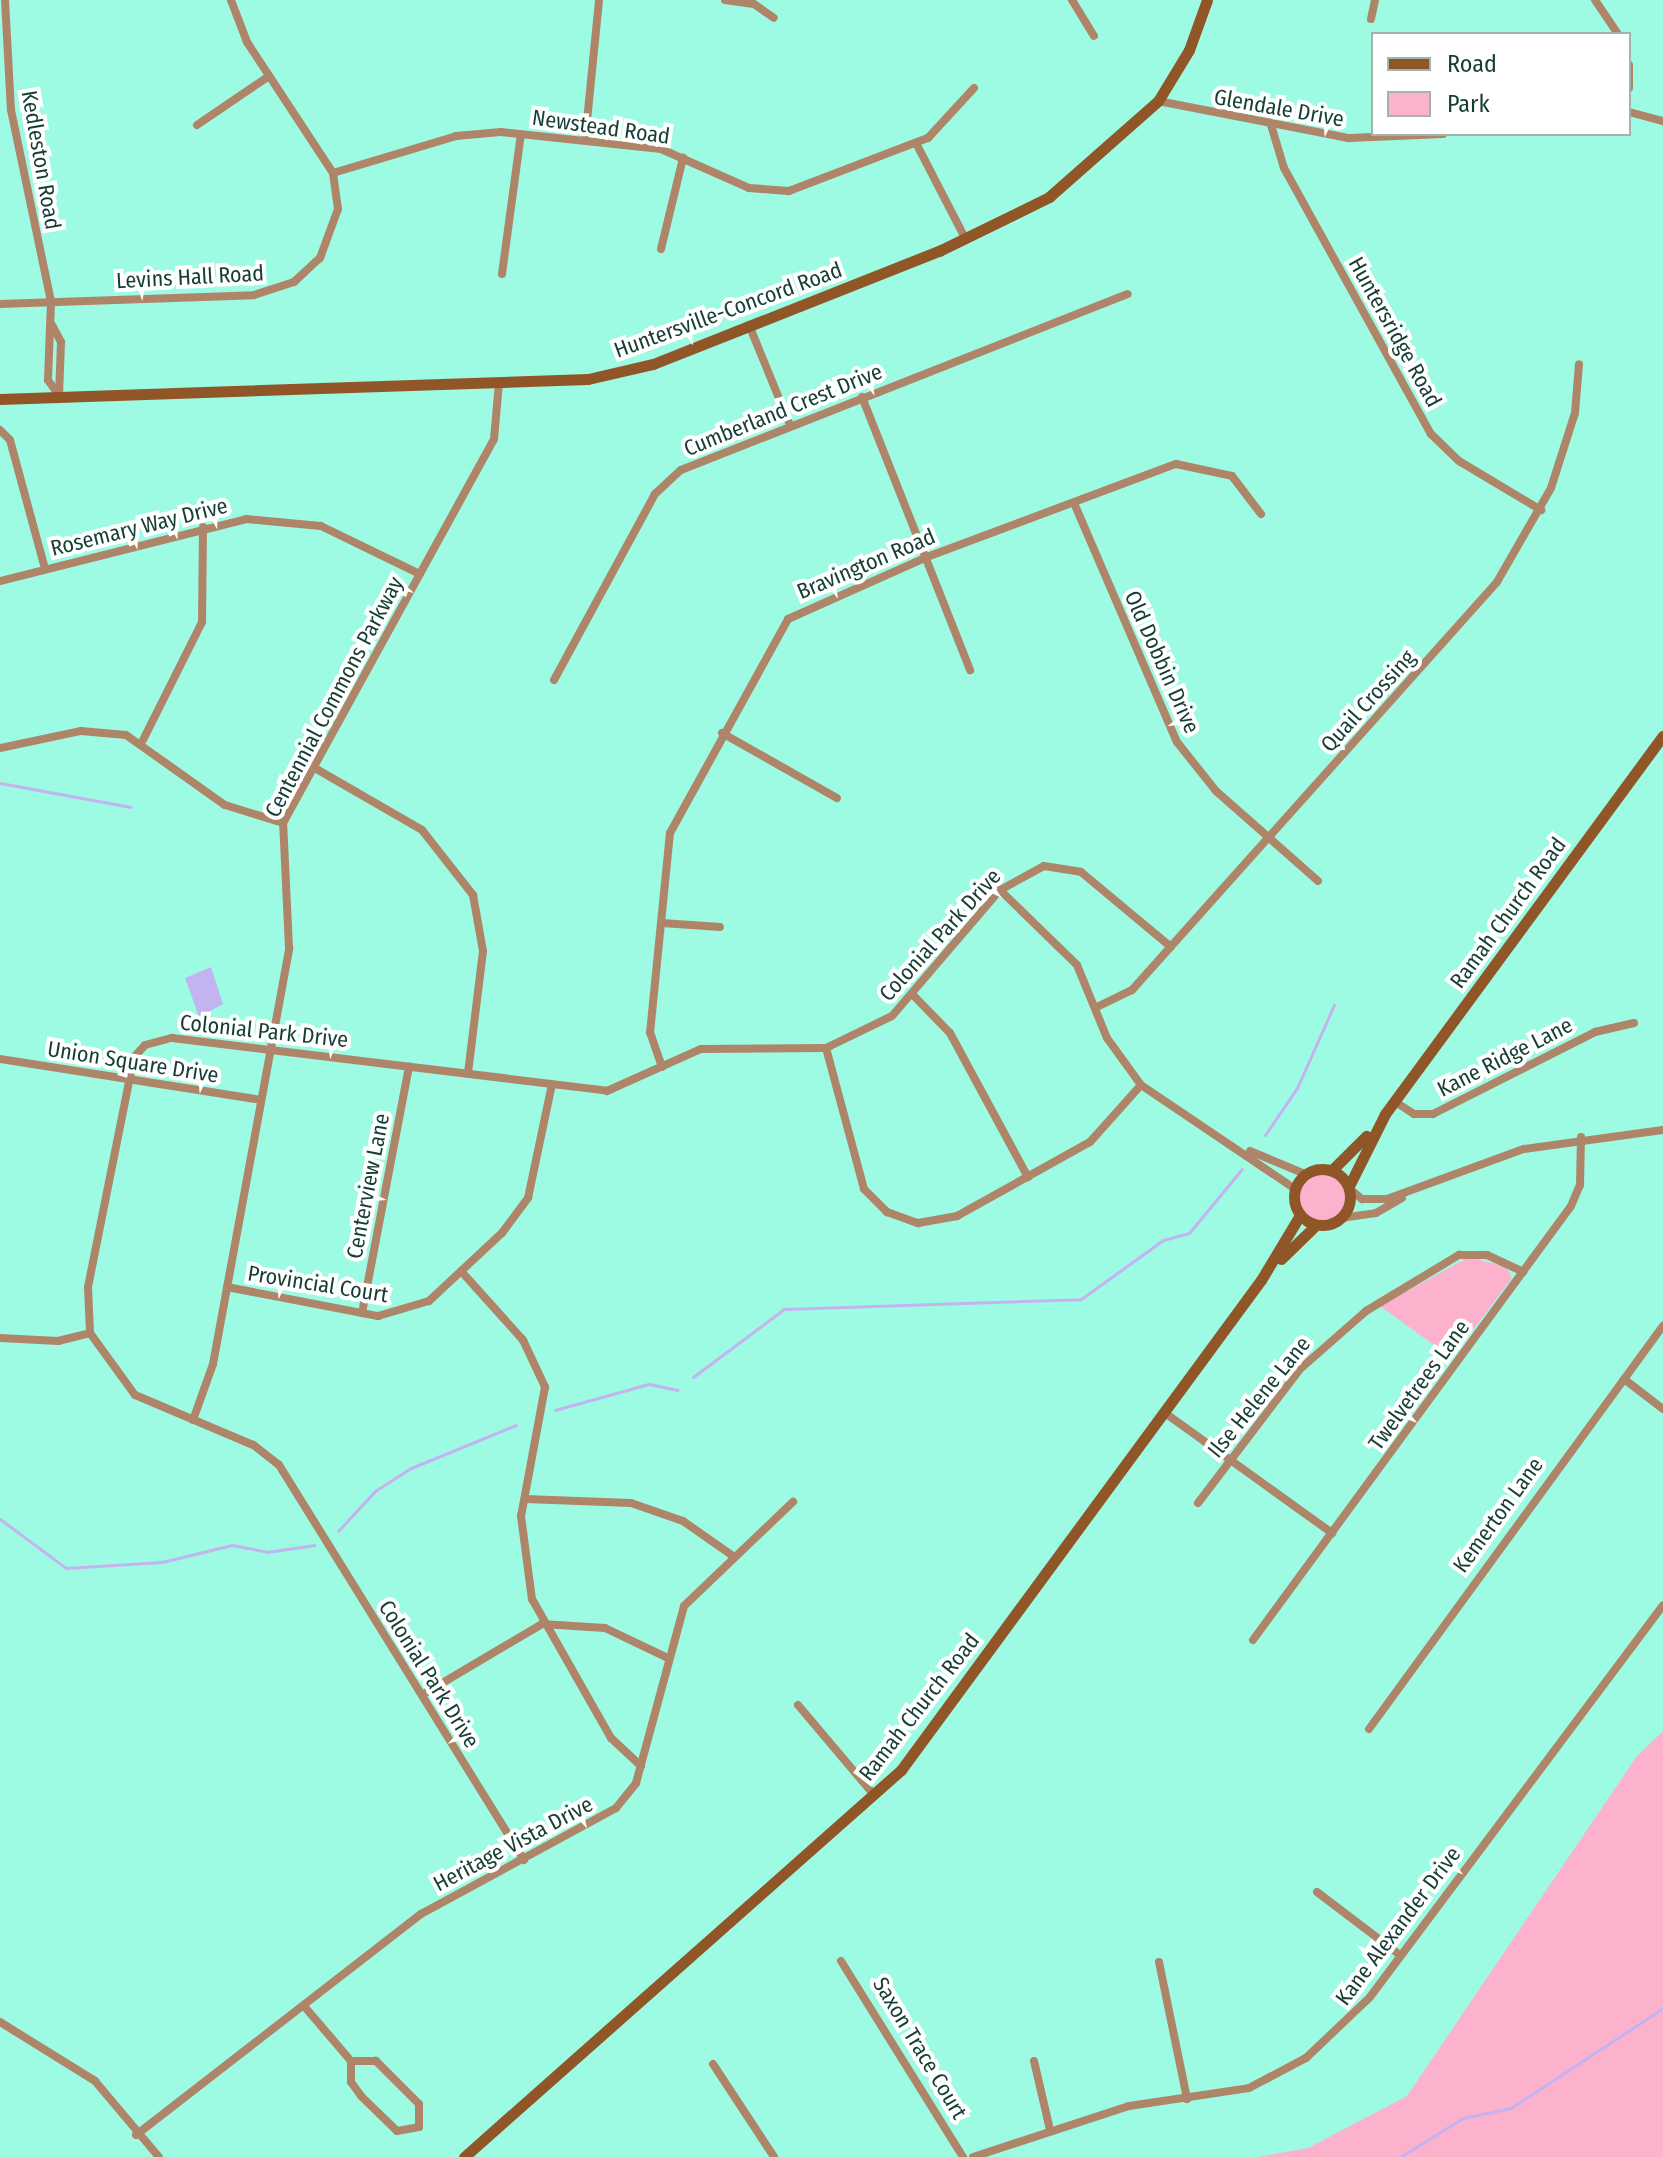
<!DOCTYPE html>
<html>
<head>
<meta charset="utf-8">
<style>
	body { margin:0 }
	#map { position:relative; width:1663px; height:2157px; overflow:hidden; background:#9dfbe3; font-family:"Fira Sans Condensed",sans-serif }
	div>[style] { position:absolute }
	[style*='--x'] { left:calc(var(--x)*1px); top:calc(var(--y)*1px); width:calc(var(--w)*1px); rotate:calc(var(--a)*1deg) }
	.green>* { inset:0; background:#fcb2cd }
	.round { border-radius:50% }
	.water>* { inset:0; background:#c3b3f1 }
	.stream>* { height:3px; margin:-1.5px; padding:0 1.5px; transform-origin:1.5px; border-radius:1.5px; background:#c3b3f1 }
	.street>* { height:8px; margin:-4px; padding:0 4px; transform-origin:4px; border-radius:4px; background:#af8569 }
	.secondary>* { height:11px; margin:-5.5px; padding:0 5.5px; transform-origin:5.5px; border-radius:5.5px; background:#915628 }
	.secondary>.ring { margin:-5.5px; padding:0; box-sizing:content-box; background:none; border:11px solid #915628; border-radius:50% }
	span { translate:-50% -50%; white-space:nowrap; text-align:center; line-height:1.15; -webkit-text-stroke:8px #fff; paint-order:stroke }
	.street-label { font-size:22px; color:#163e35 }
	.legend { position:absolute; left:1371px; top:32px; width:260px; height:104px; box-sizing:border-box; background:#fff; border:2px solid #a2b2ae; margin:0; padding:10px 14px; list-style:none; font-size:24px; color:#163e35 }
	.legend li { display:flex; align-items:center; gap:16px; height:40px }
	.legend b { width:40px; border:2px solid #a2b2ae }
</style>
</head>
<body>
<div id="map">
	<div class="green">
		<div class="round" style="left:1294px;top:1169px;width:56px;height:56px"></div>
		<div style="clip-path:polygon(1469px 1257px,1506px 1267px,1512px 1278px,1452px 1358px,1380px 1306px)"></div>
		<div style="clip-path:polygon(1663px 1731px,1663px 2157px,1258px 2157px,1308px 2148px,1407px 2096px,1637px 1756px)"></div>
	</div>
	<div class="water">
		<div style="clip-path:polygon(211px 967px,223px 1004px,199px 1017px,185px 978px)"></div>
	</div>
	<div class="stream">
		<div style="--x:0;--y:783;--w:133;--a:10.4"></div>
		<div style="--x:1265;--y:1135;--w:57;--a:-55.8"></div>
		<div style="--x:1297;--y:1088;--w:91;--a:-66"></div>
		<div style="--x:693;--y:1377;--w:114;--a:-36.8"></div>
		<div style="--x:784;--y:1309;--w:297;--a:-1.9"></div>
		<div style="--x:1081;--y:1299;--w:101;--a:-35.7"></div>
		<div style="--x:1163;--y:1240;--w:27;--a:-15"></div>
		<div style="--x:1189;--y:1233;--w:83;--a:-50.4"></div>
		<div style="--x:555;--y:1410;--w:98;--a:-15.5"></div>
		<div style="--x:649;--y:1384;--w:29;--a:12"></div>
		<div style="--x:0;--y:1519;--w:82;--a:36.6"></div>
		<div style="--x:66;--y:1568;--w:96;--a:-3.6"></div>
		<div style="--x:162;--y:1562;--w:72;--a:-13.7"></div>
		<div style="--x:232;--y:1545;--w:36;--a:11"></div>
		<div style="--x:267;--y:1552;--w:48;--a:-8.5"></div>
		<div style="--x:338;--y:1531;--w:54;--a:-47.2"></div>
		<div style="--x:375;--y:1491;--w:43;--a:-32.6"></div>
		<div style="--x:411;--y:1468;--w:113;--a:-22.3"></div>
		<div style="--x:1400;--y:2157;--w:74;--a:-31.8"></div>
		<div style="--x:1463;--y:2118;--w:49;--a:-11.8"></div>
		<div style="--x:1511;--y:2108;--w:182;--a:-33.3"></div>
	</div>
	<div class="street">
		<div style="--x:5;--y:0;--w:110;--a:86.9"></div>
		<div style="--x:11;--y:110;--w:196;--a:78.2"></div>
		<div style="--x:51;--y:302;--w:78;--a:92.2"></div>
		<div style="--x:48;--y:380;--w:19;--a:55"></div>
		<div style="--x:59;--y:396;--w:54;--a:-87.9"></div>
		<div style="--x:61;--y:342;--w:19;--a:-118"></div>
		<div style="--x:725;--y:0;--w:29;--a:8"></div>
		<div style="--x:754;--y:4;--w:24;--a:35"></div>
		<div style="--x:1072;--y:0;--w:42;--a:58.6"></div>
		<div style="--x:1595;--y:0;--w:41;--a:55.9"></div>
		<div style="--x:1371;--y:19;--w:19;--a:-78"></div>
		<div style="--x:1629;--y:65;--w:23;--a:90"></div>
		<div style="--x:1158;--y:101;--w:195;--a:11"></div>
		<div style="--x:1349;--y:138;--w:94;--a:-2.4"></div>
		<div style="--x:1629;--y:112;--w:35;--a:15"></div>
		<div style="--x:197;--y:125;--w:87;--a:-34.2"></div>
		<div style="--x:1271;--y:125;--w:45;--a:73.2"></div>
		<div style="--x:1284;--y:168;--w:304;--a:61.1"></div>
		<div style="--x:1431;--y:434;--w:39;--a:44"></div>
		<div style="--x:1459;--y:461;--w:96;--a:30.9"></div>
		<div style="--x:585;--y:141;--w:142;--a:-84.3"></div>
		<div style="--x:916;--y:143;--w:109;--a:62.7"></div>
		<div style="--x:333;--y:173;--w:128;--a:-16.7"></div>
		<div style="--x:456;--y:136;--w:45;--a:-5.1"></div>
		<div style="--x:501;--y:132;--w:161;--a:6.1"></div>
		<div style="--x:661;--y:149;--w:96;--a:23.9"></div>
		<div style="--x:749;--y:188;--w:40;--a:4.3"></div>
		<div style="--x:789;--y:191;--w:149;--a:-20.9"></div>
		<div style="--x:928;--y:138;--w:68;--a:-47.4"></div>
		<div style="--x:661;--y:249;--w:94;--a:-76.4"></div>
		<div style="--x:502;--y:274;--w:141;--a:-82.3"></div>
		<div style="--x:0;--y:304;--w:254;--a:-2"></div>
		<div style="--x:254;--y:295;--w:42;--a:-18"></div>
		<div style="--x:294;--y:282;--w:35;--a:-43"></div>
		<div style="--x:320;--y:258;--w:52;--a:-69.8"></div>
		<div style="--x:338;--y:209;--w:36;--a:-98"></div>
		<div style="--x:333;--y:173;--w:157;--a:-123.3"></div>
		<div style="--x:247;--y:42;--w:45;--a:-110.9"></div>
		<div style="--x:749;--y:325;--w:108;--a:67.7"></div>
		<div style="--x:862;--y:397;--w:294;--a:68.4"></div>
		<div style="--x:0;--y:430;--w:14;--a:45"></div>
		<div style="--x:10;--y:440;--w:134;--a:74.8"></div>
		<div style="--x:1074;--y:503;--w:260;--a:66.7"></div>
		<div style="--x:1177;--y:742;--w:63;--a:51.5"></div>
		<div style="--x:1216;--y:791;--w:136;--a:41.4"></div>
		<div style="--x:0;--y:581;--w:254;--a:-14.1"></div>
		<div style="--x:246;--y:519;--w:75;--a:5.3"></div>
		<div style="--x:321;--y:526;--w:110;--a:25.9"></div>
		<div style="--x:554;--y:680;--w:212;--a:-61.5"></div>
		<div style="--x:655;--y:494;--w:35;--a:-43"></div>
		<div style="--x:681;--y:470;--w:480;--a:-21.5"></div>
		<div style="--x:722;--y:733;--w:132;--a:29.5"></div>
		<div style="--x:143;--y:740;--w:132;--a:-63.4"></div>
		<div style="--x:202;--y:622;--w:95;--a:-89.4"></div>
		<div style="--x:0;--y:748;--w:83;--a:-11.9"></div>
		<div style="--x:81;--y:731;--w:45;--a:5.1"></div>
		<div style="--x:126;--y:735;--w:121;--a:35.3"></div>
		<div style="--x:225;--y:805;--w:61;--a:17.2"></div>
		<div style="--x:313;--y:767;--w:126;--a:30"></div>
		<div style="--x:422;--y:830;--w:83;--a:51.9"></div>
		<div style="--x:473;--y:895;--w:57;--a:79.9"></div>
		<div style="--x:483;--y:951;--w:124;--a:97"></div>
		<div style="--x:1000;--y:890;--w:107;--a:44.2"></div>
		<div style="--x:1077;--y:965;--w:79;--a:67.7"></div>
		<div style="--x:1107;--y:1038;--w:58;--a:54.1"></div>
		<div style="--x:1141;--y:1085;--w:186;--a:34"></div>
		<div style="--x:662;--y:923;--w:58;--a:3.9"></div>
		<div style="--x:913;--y:995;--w:53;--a:45.8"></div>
		<div style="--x:950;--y:1033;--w:164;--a:61.6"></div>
		<div style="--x:1097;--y:1007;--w:39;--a:-26"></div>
		<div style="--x:1132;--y:990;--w:547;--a:-48.18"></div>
		<div style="--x:1497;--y:582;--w:108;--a:-60.1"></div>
		<div style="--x:1551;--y:488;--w:79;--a:-72.3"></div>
		<div style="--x:1575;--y:413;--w:49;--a:-85.3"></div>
		<div style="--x:826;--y:1048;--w:146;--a:74.9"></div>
		<div style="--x:864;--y:1189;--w:33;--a:45"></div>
		<div style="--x:887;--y:1212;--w:33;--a:20"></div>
		<div style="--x:918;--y:1223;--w:40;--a:-10"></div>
		<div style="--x:957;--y:1216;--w:152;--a:-29.1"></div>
		<div style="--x:1090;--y:1142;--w:76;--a:-48.2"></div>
		<div style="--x:0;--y:1059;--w:264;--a:8.9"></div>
		<div style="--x:662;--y:1067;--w:36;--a:-109"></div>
		<div style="--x:650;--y:1033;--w:201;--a:-84.3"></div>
		<div style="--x:670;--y:833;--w:244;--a:-61.1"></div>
		<div style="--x:788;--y:619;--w:152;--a:-24"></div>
		<div style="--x:927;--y:557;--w:266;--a:-20.5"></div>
		<div style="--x:1176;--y:464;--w:57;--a:12.1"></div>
		<div style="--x:1232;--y:476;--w:48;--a:52.7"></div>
		<div style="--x:1394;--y:1101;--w:24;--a:33"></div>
		<div style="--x:1414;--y:1114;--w:19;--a:0"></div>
		<div style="--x:1433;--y:1114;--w:182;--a:-26.8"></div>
		<div style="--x:1595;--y:1032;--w:40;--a:-13"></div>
		<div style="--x:1250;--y:1151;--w:60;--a:22.7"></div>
		<div style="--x:1350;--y:1189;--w:16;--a:40"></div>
		<div style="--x:1362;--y:1199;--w:25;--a:0"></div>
		<div style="--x:1387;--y:1199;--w:146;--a:-20.1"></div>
		<div style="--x:1524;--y:1149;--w:140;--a:-7.8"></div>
		<div style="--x:1341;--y:1218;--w:35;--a:-8"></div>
		<div style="--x:1376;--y:1213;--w:30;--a:-30"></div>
		<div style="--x:461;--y:1271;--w:93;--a:48.1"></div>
		<div style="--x:523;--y:1340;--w:52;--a:64.9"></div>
		<div style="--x:545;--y:1387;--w:131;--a:100.5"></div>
		<div style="--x:521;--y:1516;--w:84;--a:82.5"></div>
		<div style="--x:532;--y:1599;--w:160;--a:60.4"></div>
		<div style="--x:611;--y:1738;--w:41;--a:43"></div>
		<div style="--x:227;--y:1287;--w:154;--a:10.9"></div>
		<div style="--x:378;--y:1316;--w:53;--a:-16.4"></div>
		<div style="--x:429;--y:1301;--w:100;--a:-43"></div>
		<div style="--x:502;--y:1233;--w:44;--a:-53.4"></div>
		<div style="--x:528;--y:1198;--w:116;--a:-78.1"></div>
		<div style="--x:362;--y:1313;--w:251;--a:-79.2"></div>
		<div style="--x:0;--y:1338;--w:58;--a:3"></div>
		<div style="--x:58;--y:1341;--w:33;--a:-14"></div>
		<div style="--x:1624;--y:1379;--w:49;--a:37.6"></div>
		<div style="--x:1165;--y:1413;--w:206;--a:35.7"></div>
		<div style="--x:193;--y:1420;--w:59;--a:-70.3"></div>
		<div style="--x:213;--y:1364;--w:423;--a:-79.6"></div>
		<div style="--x:289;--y:948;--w:125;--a:-92.7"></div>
		<div style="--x:283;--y:823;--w:438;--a:-61.2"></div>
		<div style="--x:494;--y:439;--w:56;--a:-84.9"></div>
		<div style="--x:525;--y:1499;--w:106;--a:2.2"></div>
		<div style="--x:631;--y:1503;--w:55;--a:19.1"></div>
		<div style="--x:683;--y:1521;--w:61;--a:35"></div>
		<div style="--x:1198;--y:1503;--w:168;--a:-52.7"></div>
		<div style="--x:1300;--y:1369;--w:88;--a:-41.3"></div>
		<div style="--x:1366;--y:1311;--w:109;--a:-31.1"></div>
		<div style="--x:1459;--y:1255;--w:28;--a:0"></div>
		<div style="--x:1487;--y:1255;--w:40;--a:25"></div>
		<div style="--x:1253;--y:1640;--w:538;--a:-53.77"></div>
		<div style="--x:1571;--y:1206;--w:23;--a:-67"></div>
		<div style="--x:1580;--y:1185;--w:48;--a:-88.8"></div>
		<div style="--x:422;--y:1695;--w:139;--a:-30.6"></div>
		<div style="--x:542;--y:1624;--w:63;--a:3.6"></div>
		<div style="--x:605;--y:1628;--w:70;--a:25.5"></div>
		<div style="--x:798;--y:1705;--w:119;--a:49.8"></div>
		<div style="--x:1369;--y:1729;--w:499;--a:-53.9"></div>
		<div style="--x:524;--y:1860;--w:465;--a:-121.8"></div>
		<div style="--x:279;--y:1465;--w:33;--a:-142"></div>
		<div style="--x:253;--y:1445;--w:128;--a:-157"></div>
		<div style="--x:135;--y:1395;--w:77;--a:-126"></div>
		<div style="--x:90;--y:1333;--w:46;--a:-92.5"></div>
		<div style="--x:88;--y:1287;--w:235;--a:-78.7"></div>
		<div style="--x:134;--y:1057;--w:16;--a:-47"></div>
		<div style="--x:145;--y:1045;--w:28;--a:-15"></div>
		<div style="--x:172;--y:1038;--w:438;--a:6.9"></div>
		<div style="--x:607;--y:1091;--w:103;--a:-24.1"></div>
		<div style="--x:701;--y:1049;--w:125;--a:-0.5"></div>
		<div style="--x:826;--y:1048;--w:73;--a:-25.9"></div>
		<div style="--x:892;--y:1016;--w:166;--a:-49.4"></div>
		<div style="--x:1000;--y:890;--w:50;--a:-28.6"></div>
		<div style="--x:1044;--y:866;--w:37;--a:9"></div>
		<div style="--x:1081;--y:872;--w:117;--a:39.8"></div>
		<div style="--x:1317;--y:1892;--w:104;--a:37.2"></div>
		<div style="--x:841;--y:1961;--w:231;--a:58.1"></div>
		<div style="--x:1159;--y:1962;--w:140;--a:78.4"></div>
		<div style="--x:304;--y:2006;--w:72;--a:49.5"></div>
		<div style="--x:351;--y:2061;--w:21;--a:90"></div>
		<div style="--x:351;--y:2082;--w:17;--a:54"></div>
		<div style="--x:361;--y:2096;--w:50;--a:44.2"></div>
		<div style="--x:397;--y:2131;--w:22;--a:-10"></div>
		<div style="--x:419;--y:2127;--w:23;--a:-90"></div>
		<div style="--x:419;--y:2104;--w:61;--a:-135"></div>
		<div style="--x:376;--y:2061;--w:25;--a:180"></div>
		<div style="--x:0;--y:2022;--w:112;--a:31.8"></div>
		<div style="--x:95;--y:2081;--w:99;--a:49.9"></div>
		<div style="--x:1034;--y:2061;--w:71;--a:76.9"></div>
		<div style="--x:713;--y:2064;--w:111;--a:56.7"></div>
		<div style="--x:136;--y:2135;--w:361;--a:-37.8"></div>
		<div style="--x:421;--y:1914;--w:222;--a:-28.5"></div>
		<div style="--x:616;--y:1808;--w:32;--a:-51"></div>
		<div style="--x:636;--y:1783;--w:183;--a:-74.8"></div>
		<div style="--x:684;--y:1606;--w:151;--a:-43.7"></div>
		<div style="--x:973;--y:2157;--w:164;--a:-18.1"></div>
		<div style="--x:1129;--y:2106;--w:121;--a:-8.5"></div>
		<div style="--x:1249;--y:2088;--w:64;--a:-27.8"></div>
		<div style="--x:1306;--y:2058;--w:88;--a:-43.6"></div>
		<div style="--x:1370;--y:1997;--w:489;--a:-53.2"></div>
	</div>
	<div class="secondary">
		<div style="--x:0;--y:399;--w:588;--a:-1.95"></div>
		<div style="--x:588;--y:379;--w:67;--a:-13"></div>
		<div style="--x:653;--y:364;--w:308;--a:-21.6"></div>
		<div style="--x:939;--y:251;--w:123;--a:-26.1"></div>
		<div style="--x:1049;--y:197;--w:145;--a:-41.4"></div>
		<div style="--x:1158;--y:101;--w:60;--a:-58.7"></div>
		<div style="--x:1189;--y:50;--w:53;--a:-70.2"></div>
		<div class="ring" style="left:1294px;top:1169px;width:45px;height:45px"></div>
		<div style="--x:1333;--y:1169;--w:47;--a:-45"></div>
		<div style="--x:1349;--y:1186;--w:80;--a:-63.4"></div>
		<div style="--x:1385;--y:1114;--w:469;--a:-53.7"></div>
		<div style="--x:1281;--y:1259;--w:49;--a:-44.2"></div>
		<div style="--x:464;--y:2157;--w:584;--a:-41.53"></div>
		<div style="--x:901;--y:1770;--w:608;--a:-53.7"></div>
		<div style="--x:1261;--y:1280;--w:76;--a:-59"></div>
	</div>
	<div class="street-label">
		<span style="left:1279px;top:108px;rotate:10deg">Glendale Drive</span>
		<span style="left:601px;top:127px;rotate:8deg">Newstead Road</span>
		<span style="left:41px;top:160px;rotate:80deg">Kedleston Road</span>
		<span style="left:190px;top:277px;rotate:-3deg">Levins Hall Road</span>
		<span style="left:728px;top:310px;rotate:-20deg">Huntersville-Concord Road</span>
		<span style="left:1395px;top:332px;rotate:61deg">Huntersridge Road</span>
		<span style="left:783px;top:410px;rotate:-22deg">Cumberland Crest Drive</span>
		<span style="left:139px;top:527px;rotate:-14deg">Rosemary Way Drive</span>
		<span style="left:866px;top:564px;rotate:-23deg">Bravington Road</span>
		<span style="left:1162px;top:662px;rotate:66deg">Old Dobbin Drive</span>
		<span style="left:334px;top:697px;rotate:-62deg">Centennial Commons Parkway</span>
		<span style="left:1368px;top:701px;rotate:-48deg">Quail Crossing</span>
		<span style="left:1508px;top:913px;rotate:-54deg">Ramah Church Road</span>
		<span style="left:940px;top:935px;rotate:-48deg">Colonial Park Drive</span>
		<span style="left:264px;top:1031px;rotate:6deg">Colonial Park Drive</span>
		<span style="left:1505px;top:1057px;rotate:-27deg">Kane Ridge Lane</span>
		<span style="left:133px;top:1062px;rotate:9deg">Union Square Drive</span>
		<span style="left:368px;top:1186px;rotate:-79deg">Centerview Lane</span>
		<span style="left:318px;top:1284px;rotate:9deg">Provincial Court</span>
		<span style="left:1419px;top:1385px;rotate:-54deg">Twelvetrees Lane</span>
		<span style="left:1259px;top:1397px;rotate:-51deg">Ilse Helene Lane</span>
		<span style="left:1498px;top:1515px;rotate:-54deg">Kemerton Lane</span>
		<span style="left:429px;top:1674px;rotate:58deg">Colonial Park Drive</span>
		<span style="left:919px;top:1707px;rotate:-52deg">Ramah Church Road</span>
		<span style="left:513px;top:1844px;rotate:-28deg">Heritage Vista Drive</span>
		<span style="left:1398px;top:1926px;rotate:-53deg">Kane Alexander Drive</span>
		<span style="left:920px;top:2048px;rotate:59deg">Saxon Trace Court</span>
	</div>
	<ul class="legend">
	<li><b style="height:10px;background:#915628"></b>Road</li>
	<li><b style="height:22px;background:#fcb2cd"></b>Park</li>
	</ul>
</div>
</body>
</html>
